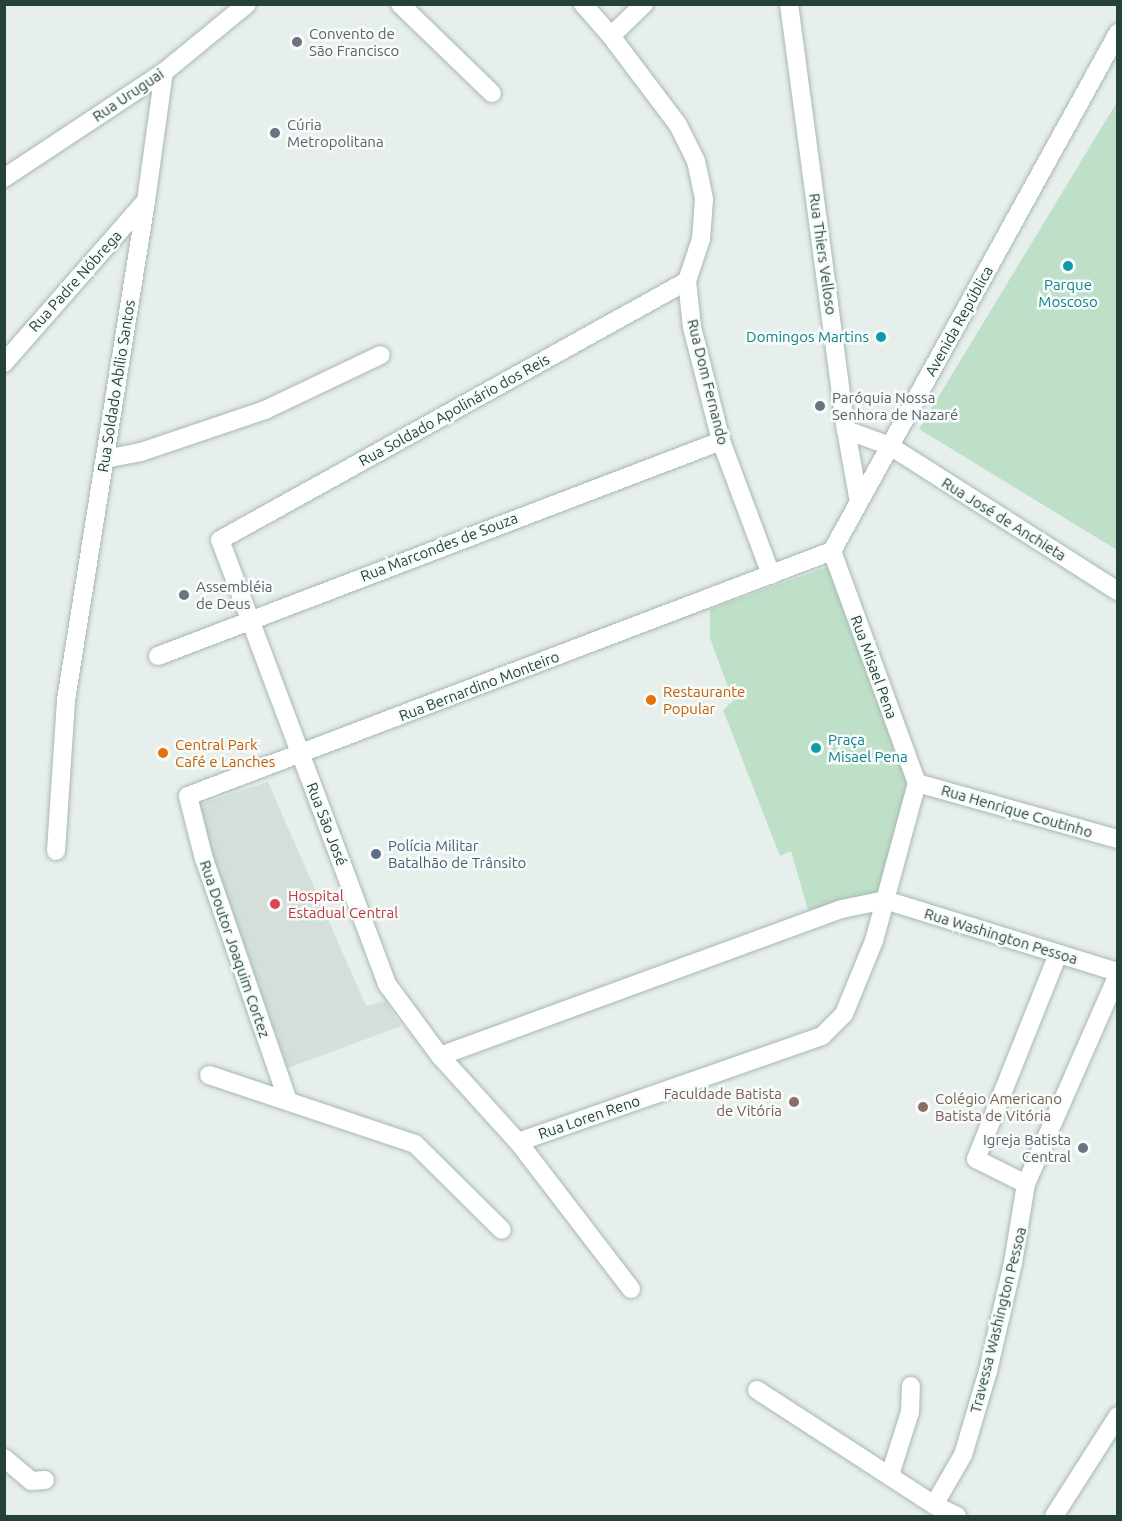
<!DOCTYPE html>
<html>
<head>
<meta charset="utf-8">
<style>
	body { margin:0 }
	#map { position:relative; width:1122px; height:1521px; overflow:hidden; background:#e6efeb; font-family:Ubuntu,sans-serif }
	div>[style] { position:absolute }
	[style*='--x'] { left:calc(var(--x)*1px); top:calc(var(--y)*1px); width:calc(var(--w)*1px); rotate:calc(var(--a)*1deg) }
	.built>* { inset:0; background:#d4dfda }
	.green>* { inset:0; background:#bfe0c8 }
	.roads { filter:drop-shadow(0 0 2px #a8b8b2) drop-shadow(0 0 2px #a8b8b2) }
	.minor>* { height:18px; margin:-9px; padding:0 9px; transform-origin:9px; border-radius:9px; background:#fff }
	.dots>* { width:16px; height:16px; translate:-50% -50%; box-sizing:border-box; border:3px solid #f7fbf9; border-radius:50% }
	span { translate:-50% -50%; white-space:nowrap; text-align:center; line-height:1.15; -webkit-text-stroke:5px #f7fbf9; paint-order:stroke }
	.worship-label { font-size:15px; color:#5b616d }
	.left { translate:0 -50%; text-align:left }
	.right { translate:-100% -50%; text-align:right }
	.street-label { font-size:15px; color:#24423a }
	.culture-label { font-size:15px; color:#0d838f }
	.food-label { font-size:15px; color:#c56008 }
	.service-label { font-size:15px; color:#4e5e75 }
	.health-label { font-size:15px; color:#be3a42 }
	.education-label { font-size:15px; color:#785e54 }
	.frame { position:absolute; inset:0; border:6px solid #24423a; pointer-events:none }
</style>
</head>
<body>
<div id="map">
	<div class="built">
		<div style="clip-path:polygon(268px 782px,366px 1006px,385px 1001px,401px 1026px,288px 1068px,194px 806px)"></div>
	</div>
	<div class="green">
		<div style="clip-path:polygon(1117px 102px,1118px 550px,1117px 550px,919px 429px)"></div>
		<div style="clip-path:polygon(827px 567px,908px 785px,880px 895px,808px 910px,791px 851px,780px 856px,723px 710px,733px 701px,710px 638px,710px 609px)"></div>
	</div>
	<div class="roads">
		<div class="minor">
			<div style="--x:400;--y:4;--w:128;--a:44.1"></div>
			<div style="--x:583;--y:4;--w:43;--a:48.8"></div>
			<div style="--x:611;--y:36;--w:111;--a:53"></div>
			<div style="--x:678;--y:125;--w:40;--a:63.4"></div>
			<div style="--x:696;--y:161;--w:39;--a:78"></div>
			<div style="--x:704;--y:199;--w:40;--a:94.3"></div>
			<div style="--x:701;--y:239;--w:44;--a:108.4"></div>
			<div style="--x:687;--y:281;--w:46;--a:83.8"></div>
			<div style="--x:692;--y:327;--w:118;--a:75.7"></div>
			<div style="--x:721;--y:441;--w:143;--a:69.5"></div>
			<div style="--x:789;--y:4;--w:430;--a:82.4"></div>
			<div style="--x:846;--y:430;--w:73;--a:79.8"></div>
			<div style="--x:611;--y:36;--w:46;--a:-44.1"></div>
			<div style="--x:4;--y:178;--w:192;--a:-33.5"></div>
			<div style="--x:164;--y:72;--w:107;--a:-39.3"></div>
			<div style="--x:4;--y:363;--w:215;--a:-48.8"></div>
			<div style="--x:846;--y:430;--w:47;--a:20"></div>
			<div style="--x:890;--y:446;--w:270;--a:32.5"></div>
			<div style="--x:105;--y:459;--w:37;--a:-11"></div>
			<div style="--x:141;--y:452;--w:131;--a:-18.7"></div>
			<div style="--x:265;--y:410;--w:128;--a:-25.4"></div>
			<div style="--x:832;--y:551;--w:247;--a:69.9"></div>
			<div style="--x:158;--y:656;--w:603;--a:-20.9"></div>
			<div style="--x:917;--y:783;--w:209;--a:15.6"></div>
			<div style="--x:56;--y:851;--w:151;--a:-86.2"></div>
			<div style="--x:66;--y:700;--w:505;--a:-80.89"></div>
			<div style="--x:146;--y:201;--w:130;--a:-82.1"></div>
			<div style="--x:440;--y:1056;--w:428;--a:-20.1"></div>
			<div style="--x:842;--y:909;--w:44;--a:-11.8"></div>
			<div style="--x:885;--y:900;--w:244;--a:17.2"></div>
			<div style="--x:209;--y:1075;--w:217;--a:18.5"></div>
			<div style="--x:415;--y:1144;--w:122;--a:44.7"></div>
			<div style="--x:288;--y:1101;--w:256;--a:-109.1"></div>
			<div style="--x:204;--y:859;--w:65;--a:-104.3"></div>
			<div style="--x:188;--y:796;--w:689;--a:-20.83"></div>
			<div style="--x:832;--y:551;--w:592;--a:-61.1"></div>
			<div style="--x:518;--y:1142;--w:322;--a:-19.2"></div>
			<div style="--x:822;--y:1036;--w:31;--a:-45"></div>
			<div style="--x:844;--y:1014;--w:79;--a:-67.7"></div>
			<div style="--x:874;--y:941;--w:164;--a:-74.8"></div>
			<div style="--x:1026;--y:1184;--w:56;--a:-153.4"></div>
			<div style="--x:976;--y:1159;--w:221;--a:-68.2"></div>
			<div style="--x:631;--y:1289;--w:185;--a:-127.5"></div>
			<div style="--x:518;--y:1142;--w:116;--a:-132.2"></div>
			<div style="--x:440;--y:1056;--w:89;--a:-126.4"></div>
			<div style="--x:387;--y:984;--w:474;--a:-110.6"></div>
			<div style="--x:220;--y:540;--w:534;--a:-29.01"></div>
			<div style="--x:757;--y:1390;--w:211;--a:33"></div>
			<div style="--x:4;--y:1458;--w:35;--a:40"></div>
			<div style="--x:31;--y:1481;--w:14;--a:-4"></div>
			<div style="--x:890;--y:1475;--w:66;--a:-72.4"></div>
			<div style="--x:910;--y:1412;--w:26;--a:-88"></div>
			<div style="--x:957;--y:1516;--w:25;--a:-154"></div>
			<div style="--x:934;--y:1505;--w:58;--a:-59.9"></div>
			<div style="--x:963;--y:1455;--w:88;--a:-73.4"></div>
			<div style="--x:988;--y:1371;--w:111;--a:-77"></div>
			<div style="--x:1013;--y:1263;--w:80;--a:-80.7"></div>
			<div style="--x:1026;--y:1184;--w:229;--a:-66.3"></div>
			<div style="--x:1054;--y:1516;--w:119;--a:-57.4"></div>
		</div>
	</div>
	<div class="dots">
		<div style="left:297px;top:42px;background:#6b7280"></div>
		<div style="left:275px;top:133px;background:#6b7280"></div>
		<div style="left:1068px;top:266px;background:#0f9aa8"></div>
		<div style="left:881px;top:337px;background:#0f9aa8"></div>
		<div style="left:820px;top:406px;background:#6b7280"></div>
		<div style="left:184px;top:595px;background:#6b7280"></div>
		<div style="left:651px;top:700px;background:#e8710a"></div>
		<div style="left:816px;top:748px;background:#0f9aa8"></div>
		<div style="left:163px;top:753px;background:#e8710a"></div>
		<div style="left:376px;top:854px;background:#5c6f8a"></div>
		<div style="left:275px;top:904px;background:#e0444e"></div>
		<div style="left:794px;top:1102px;background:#8d6e63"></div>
		<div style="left:923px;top:1107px;background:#8d6e63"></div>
		<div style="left:1083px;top:1148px;background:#6b7280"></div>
	</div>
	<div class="worship-label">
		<span class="left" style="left:309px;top:42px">Convento de<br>São Francisco</span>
		<span class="left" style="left:287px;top:133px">Cúria<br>Metropolitana</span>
		<span class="left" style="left:832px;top:406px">Paróquia Nossa<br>Senhora de Nazaré</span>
		<span class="left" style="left:196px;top:595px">Assembléia<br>de Deus</span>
		<span class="right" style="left:1071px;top:1148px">Igreja Batista<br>Central</span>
	</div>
	<div class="street-label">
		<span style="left:128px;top:95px;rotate:-34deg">Rua Uruguai</span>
		<span style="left:823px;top:254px;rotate:82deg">Rua Thiers Velloso</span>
		<span style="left:75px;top:281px;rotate:-48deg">Rua Padre Nóbrega</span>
		<span style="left:959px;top:321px;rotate:-61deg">Avenida República</span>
		<span style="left:708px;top:382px;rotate:76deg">Rua Dom Fernando</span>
		<span style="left:116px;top:386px;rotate:-81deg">Rua Soldado Abílio Santos</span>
		<span style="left:454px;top:410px;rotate:-29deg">Rua Soldado Apolinário dos Reis</span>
		<span style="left:1004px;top:519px;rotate:32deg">Rua José de Anchieta</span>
		<span style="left:439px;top:547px;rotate:-21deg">Rua Marcondes de Souza</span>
		<span style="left:874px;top:667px;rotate:70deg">Rua Misael Pena</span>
		<span style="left:479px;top:686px;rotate:-21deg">Rua Bernardino Monteiro</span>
		<span style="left:1017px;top:811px;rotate:16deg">Rua Henrique Coutinho</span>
		<span style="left:327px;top:824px;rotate:69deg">Rua São José</span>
		<span style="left:1001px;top:936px;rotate:17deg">Rua Washington Pessoa</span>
		<span style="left:235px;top:949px;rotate:71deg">Rua Doutor Joaquim Cortez</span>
		<span style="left:589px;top:1117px;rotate:-19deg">Rua Loren Reno</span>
		<span style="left:998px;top:1320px;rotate:-76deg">Travessa Washington Pessoa</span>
	</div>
	<div class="culture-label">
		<span style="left:1068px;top:293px">Parque<br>Moscoso</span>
		<span class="right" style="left:869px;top:337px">Domingos Martins</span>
		<span class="left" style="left:828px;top:748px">Praça<br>Misael Pena</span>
	</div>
	<div class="food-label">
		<span class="left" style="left:663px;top:700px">Restaurante<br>Popular</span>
		<span class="left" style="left:175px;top:753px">Central Park<br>Café e Lanches</span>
	</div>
	<div class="service-label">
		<span class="left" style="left:388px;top:854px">Polícia Militar<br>Batalhão de Trânsito</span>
	</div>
	<div class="health-label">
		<span class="left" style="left:288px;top:904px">Hospital<br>Estadual Central</span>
	</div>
	<div class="education-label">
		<span class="right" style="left:782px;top:1102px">Faculdade Batista<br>de Vitória</span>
		<span class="left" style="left:935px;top:1107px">Colégio Americano<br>Batista de Vitória</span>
	</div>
	<div class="frame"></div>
</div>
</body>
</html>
